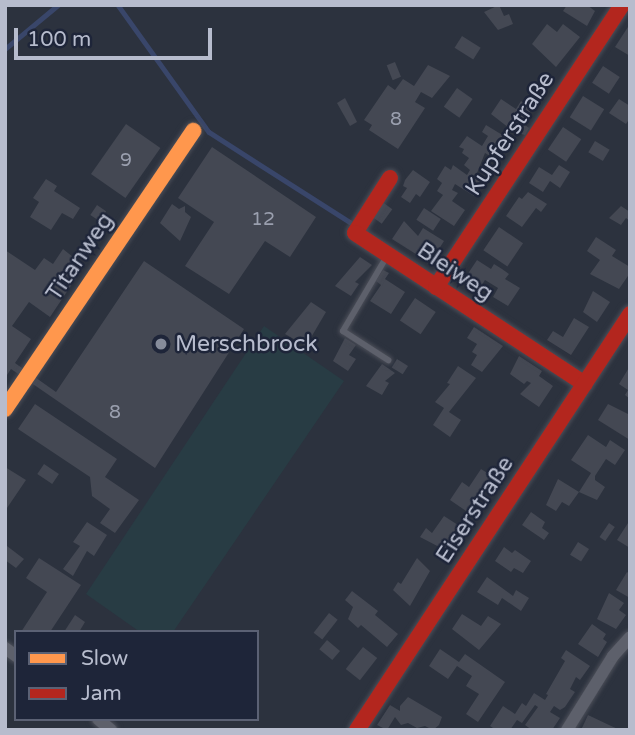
<!DOCTYPE html>
<html>
<head>
<meta charset="utf-8">
<style>
	body { margin:0 }
	#map { position:relative; width:635px; height:735px; overflow:hidden; background:#2c323e; font-family:"Varela Round",sans-serif }
	div>[style] { position:absolute }
	[style*='--x'] { left:calc(var(--x)*1px); top:calc(var(--y)*1px); width:calc(var(--w)*1px); rotate:calc(var(--a)*1deg) }
	.green>* { inset:0; background:#283c44 }
	.stream>* { height:4.5px; margin:-2.25px; padding:0 2.25px; transform-origin:2.25px; border-radius:2.25px; background:#39466a }
	.building>* { inset:0; background:#444853; transform-origin:0 0 }
	.roads { filter:drop-shadow(0 0 2px #4b4e58) drop-shadow(0 0 2px #4b4e58) }
	.lane>* { height:6px; margin:-3px; padding:0 3px; transform-origin:3px; border-radius:3px; background:#5d606b }
	.street>* { height:12px; margin:-6px; padding:0 6px; transform-origin:6px; border-radius:6px; background:#5d606b }
	.slow>* { height:16px; margin:-8px; padding:0 8px; transform-origin:8px; border-radius:8px; background:#ff974d }
	.jam>* { height:16px; margin:-8px; padding:0 8px; transform-origin:8px; border-radius:8px; background:#b3261e }
	.dots>* { width:19px; height:19px; translate:-50% -50%; box-sizing:border-box; border:4px solid #1e2539; border-radius:50% }
	span { translate:-50% -50%; white-space:nowrap; text-align:center; line-height:1.15; -webkit-text-stroke:5px #1e2539; paint-order:stroke }
	.number-label { font-size:19px; color:#9a9fae }
	.number-label span { -webkit-text-stroke-width:0 }
	.street-label { font-size:23px; color:#b7bccd }
	.poi-label { font-size:23px; color:#b7bccd }
	.left { translate:0 -50%; text-align:left }
	.frame { position:absolute; inset:0; border:7px solid #b7bccd; pointer-events:none }
	.legend { position:absolute; left:14px; top:630px; width:245px; height:91px; box-sizing:border-box; background:#1e2539; border:2px solid #5b6174; margin:0; padding:9px 12px; list-style:none; font-size:21px; color:#b7bccd }
	.legend li { display:flex; align-items:center; gap:14px; height:35px }
	.legend b { width:35px; border:2px solid #5b6174 }
	.scale { position:absolute; left:14px; top:28px; width:198px; height:32px; box-sizing:border-box; border:4px solid #b7bccd; border-top:0; padding-left:9px; font-size:21px; line-height:24px; white-space:nowrap; color:#b7bccd; -webkit-text-stroke:5px #1e2539; paint-order:stroke }
</style>
</head>
<body>
<div id="map">
	<div class="green">
		<div style="clip-path:polygon(264px 326px,344px 381px,173px 632px,140px 632px,86px 594px)"></div>
	</div>
	<div class="stream">
		<div style="--x:118;--y:5;--w:156;--a:54.4"></div>
		<div style="--x:209;--y:132;--w:167;--a:32.6"></div>
		<div style="--x:5;--y:49;--w:69;--a:-39.7"></div>
	</div>
	<div class="building">
		<div style="clip-path:polygon(499px 5px,504px 16px,509px 14px,513px 24px,498px 30px,484px 12px)"></div>
		<div style="clip-path:polygon(567px 5px,587px 5px,595px 11px,587px 26px,563px 11px)"></div>
		<div style="clip-path:polygon(547px 24px,557px 32px,563px 24px,580px 37px,556px 67px,532px 44px)"></div>
		<div style="clip-path:polygon(628px 27px,630px 28px,630px 56px,615px 47px)"></div>
		<div style="left:462px;top:36px;width:22px;height:14px;rotate:32deg"></div>
		<div style="left:395px;top:62px;width:16px;height:9px;rotate:68deg"></div>
		<div style="clip-path:polygon(428px 65px,450px 76px,432px 98px,421px 92px,415px 102px,425px 108px,398px 149px,369px 130px,372px 125px,364px 120px,388px 85px,395px 90px,403px 79px,414px 86px)"></div>
		<div style="left:603px;top:66px;width:20px;height:20px;rotate:33deg"></div>
		<div style="left:457px;top:88px;width:19px;height:23px;rotate:35deg"></div>
		<div style="left:583px;top:96px;width:25px;height:25px;rotate:32deg"></div>
		<div style="clip-path:polygon(345px 98px,357px 122px,350px 126px,337px 103px)"></div>
		<div style="clip-path:polygon(501px 99px,516px 109px,521px 101px,532px 109px,521px 122px,529px 128px,525px 135px,514px 132px,491px 114px)"></div>
		<div style="clip-path:polygon(619px 99px,630px 106px,630px 118px,626px 124px,609px 113px)"></div>
		<div style="left:126px;top:124px;width:42px;height:61px;rotate:35deg"></div>
		<div style="clip-path:polygon(486px 125px,509px 139px,497px 160px,485px 153px,477px 173px,485px 179px,474px 196px,455px 184px,452px 190px,458px 193px,452px 201px,465px 210px,454px 226px,431px 211px,443px 195px,437px 191px,442px 183px,437px 179px,445px 166px,451px 170px,453px 165px,467px 175px,470px 170px,464px 165px,469px 158px,462px 153px,464px 149px,459px 147px,467px 136px,482px 146px,488px 136px,482px 132px)"></div>
		<div style="left:563px;top:127px;width:22px;height:27px;rotate:34deg"></div>
		<div style="left:595px;top:141px;width:17px;height:13px;rotate:31deg"></div>
		<div style="clip-path:polygon(212px 147px,316px 217px,290px 257px,265px 241px,229px 294px,185px 266px,214px 222px,178px 198px)"></div>
		<div style="clip-path:polygon(559px 165px,570px 172px,560px 188px,550px 181px,543px 192px,529px 183px,539px 167px,552px 175px)"></div>
		<div style="clip-path:polygon(413px 170px,430px 182px,420px 197px,416px 194px,410px 203px,401px 197px,407px 188px,403px 186px,405px 180px)"></div>
		<div style="clip-path:polygon(46px 179px,57px 186px,54px 191px,80px 208px,73px 219px,62px 213px,51px 230px,30px 217px,39px 202px,33px 198px)"></div>
		<div style="clip-path:polygon(528px 192px,547px 204px,541px 212px,536px 208px,522px 227px,506px 216px,519px 197px,522px 199px)"></div>
		<div style="left:381px;top:201px;width:14px;height:18px;rotate:36deg"></div>
		<div style="clip-path:polygon(172px 204px,179px 209px,185px 206px,185px 212px,191px 217px,180px 241px,160px 223px)"></div>
		<div style="left:97px;top:205px;width:11px;height:12px;rotate:34deg"></div>
		<div style="clip-path:polygon(621px 206px,630px 212px,630px 221px,626px 218px,621px 225px,609px 218px)"></div>
		<div style="left:424px;top:208px;width:20px;height:14px;rotate:33deg"></div>
		<div style="clip-path:polygon(404px 221px,418px 236px,423px 228px,444px 241px,430px 263px,392px 239px)"></div>
		<div style="left:499px;top:227px;width:29px;height:28px;rotate:34deg"></div>
		<div style="clip-path:polygon(596px 237px,616px 250px,612px 256px,630px 267px,630px 273px,619px 289px,590px 274px,600px 260px,587px 251px)"></div>
		<div style="clip-path:polygon(63px 249px,83px 265px,76px 278px,50px 317px,29px 302px,12px 326px,31px 339px,15px 363px,56px 392px,144px 261px,244px 329px,155px 468px,11px 369px,5px 378px,5px 250px,35px 270px,44px 258px,53px 264px)"></div>
		<div style="clip-path:polygon(360px 257px,372px 265px,355px 282px,359px 284px,351px 296px,335px 286px)"></div>
		<div style="clip-path:polygon(477px 260px,491px 269px,494px 264px,502px 269px,509px 274px,505px 279px,520px 288px,508px 306px,493px 297px,498px 288px,485px 280px,480px 288px,465px 278px)"></div>
		<div style="clip-path:polygon(383px 270px,389px 273px,385px 279px,405px 292px,391px 314px,370px 301px,381px 285px,376px 281px)"></div>
		<div style="clip-path:polygon(593px 291px,610px 302px,597px 322px,583px 312px)"></div>
		<div style="left:415px;top:298px;width:25px;height:27px;rotate:34deg"></div>
		<div style="clip-path:polygon(311px 302px,326px 312px,306px 346px,285px 334px)"></div>
		<div style="clip-path:polygon(574px 318px,589px 327px,571px 355px,547px 340px,553px 331px,563px 337px)"></div>
		<div style="clip-path:polygon(474px 327px,503px 346px,482px 372px,471px 365px,477px 355px,472px 352px,477px 344px,467px 338px)"></div>
		<div style="clip-path:polygon(345px 338px,356px 345px,349px 355px,356px 359px,348px 371px,333px 361px)"></div>
		<div style="clip-path:polygon(519px 356px,542px 371px,539px 376px,553px 386px,539px 407px,520px 394px,531px 383px,527px 381px,524px 384px,510px 374px)"></div>
		<div style="left:397px;top:359px;width:13px;height:10px;rotate:32deg"></div>
		<div style="clip-path:polygon(382px 364px,395px 373px,385px 381px,389px 383px,382px 395px,366px 386px)"></div>
		<div style="clip-path:polygon(458px 366px,476px 378px,449px 412px,461px 420px,450px 437px,433px 425px,444px 408px,435px 402px,450px 384px,447px 383px)"></div>
		<div style="clip-path:polygon(630px 366px,630px 399px,625px 395px,628px 390px,619px 384px)"></div>
		<div style="clip-path:polygon(35px 404px,117px 459px,105px 477px,139px 500px,115px 533px,100px 523px,110px 509px,92px 496px,90px 477px,18px 429px)"></div>
		<div style="clip-path:polygon(608px 404px,630px 415px,630px 440px,598px 420px)"></div>
		<div style="clip-path:polygon(588px 435px,606px 447px,610px 440px,625px 450px,615px 465px,606px 459px,595px 476px,595px 480px,605px 487px,597px 500px,579px 492px,591px 473px,571px 460px)"></div>
		<div style="left:44px;top:464px;width:18px;height:12px;rotate:34deg"></div>
		<div style="clip-path:polygon(5px 467px,26px 480px,5px 511px)"></div>
		<div style="clip-path:polygon(481px 469px,492px 476px,469px 513px,450px 500px,462px 482px,469px 487px)"></div>
		<div style="clip-path:polygon(558px 479px,579px 492px,569px 506px,562px 502px,556px 511px,546px 505px)"></div>
		<div style="clip-path:polygon(531px 512px,545px 522px,542px 528px,549px 533px,544px 540px,522px 525px)"></div>
		<div style="clip-path:polygon(444px 516px,458px 525px,452px 536px,455px 538px,447px 549px,443px 549px,420px 537px,426px 528px,432px 533px)"></div>
		<div style="clip-path:polygon(630px 520px,630px 548px,617px 540px)"></div>
		<div style="clip-path:polygon(87px 522px,107px 535px,94px 556px,87px 551px,73px 576px,63px 569px,80px 546px,73px 542px)"></div>
		<div style="left:609px;top:523px;width:7px;height:17px;rotate:34deg"></div>
		<div style="left:578px;top:542px;width:13px;height:15px;rotate:32deg"></div>
		<div style="clip-path:polygon(7px 546px,24px 559px,16px 568px,5px 560px)"></div>
		<div style="clip-path:polygon(504px 547px,512px 553px,515px 550px,531px 561px,523px 573px,514px 568px,511px 572px,495px 561px)"></div>
		<div style="clip-path:polygon(39px 558px,81px 585px,50px 632px,21px 632px,47px 592px,26px 578px)"></div>
		<div style="clip-path:polygon(417px 558px,430px 571px,410px 606px,393px 590px,398px 582px,401px 584px)"></div>
		<div style="clip-path:polygon(627px 572px,630px 574px,630px 598px,616px 590px)"></div>
		<div style="clip-path:polygon(487px 577px,513px 596px,516px 590px,529px 598px,521px 611px,502px 598px,498px 605px,477px 592px)"></div>
		<div style="clip-path:polygon(352px 591px,378px 611px,375px 615px,398px 634px,387px 647px,361px 625px,358px 628px,348px 619px,353px 607px,345px 600px)"></div>
		<div style="clip-path:polygon(609px 593px,624px 603px,619px 610px,626px 615px,616px 629px,597px 619px)"></div>
		<div style="left:329px;top:613px;width:11px;height:25px;rotate:38deg"></div>
		<div style="clip-path:polygon(462px 614px,481px 626px,488px 616px,501px 624px,479px 650px,452px 629px)"></div>
		<div style="clip-path:polygon(75px 615px,85px 622px,79px 632px,64px 632px)"></div>
		<div style="clip-path:polygon(592px 624px,606px 634px,603px 639px,607px 642px,598px 657px,578px 644px)"></div>
		<div style="left:327px;top:640px;width:17px;height:12px;rotate:40deg"></div>
		<div style="left:363px;top:647px;width:18px;height:28px;rotate:38deg"></div>
		<div style="clip-path:polygon(440px 649px,459px 662px,465px 654px,505px 682px,478px 722px,466px 714px,479px 694px,466px 686px,472px 676px,457px 666px,448px 679px,429px 666px)"></div>
		<div style="clip-path:polygon(566px 650px,590px 666px,580px 680px,576px 677px,570px 689px,575px 692px,565px 707px,560px 710px,554px 706px,550px 712px,560px 718px,552px 730px,532px 730px,525px 725px,538px 707px,535px 705px,522px 723px,517px 720px,510px 730px,496px 730px,490px 726px,503px 706px,515px 714px,522px 703px,526px 706px,534px 693px,545px 700px,548px 695px,546px 694px,565px 661px,561px 658px)"></div>
		<div style="clip-path:polygon(408px 697px,442px 717px,439px 725px,433px 730px,425px 726px,417px 728px,408px 723px,401px 725px,395px 717px,387px 730px,377px 725px,390px 705px,400px 711px,400px 706px)"></div>
		<div style="clip-path:polygon(588px 715px,609px 725px,620px 730px,581px 730px)"></div>
	</div>
	<div class="roads">
		<div class="lane">
			<div style="--x:387;--y:256;--w:87;--a:120.4"></div>
			<div style="--x:343;--y:331;--w:54;--a:32.8"></div>
		</div>
		<div class="street">
			<div style="--x:5;--y:648;--w:14;--a:36"></div>
			<div style="--x:98;--y:719;--w:17;--a:40"></div>
			<div style="--x:567;--y:730;--w:87;--a:-58.1"></div>
			<div style="--x:613;--y:656;--w:25;--a:-48"></div>
		</div>
		<div class="slow">
			<div style="--x:5;--y:409;--w:336;--a:-55.9"></div>
		</div>
		<div class="jam">
			<div style="--x:390;--y:178;--w:65;--a:122.5"></div>
			<div style="--x:355;--y:233;--w:275;--a:33.3"></div>
			<div style="--x:436;--y:287;--w:338;--a:-56.6"></div>
			<div style="--x:357;--y:730;--w:498;--a:-56.7"></div>
		</div>
	</div>
	<div class="dots">
		<div style="left:161px;top:344px;background:#868c9b"></div>
	</div>
	<div class="number-label">
		<span style="left:396px;top:120px">8</span>
		<span style="left:126px;top:161px">9</span>
		<span style="left:263px;top:220px">12</span>
		<span style="left:115px;top:413px">8</span>
	</div>
	<div class="street-label">
		<span style="left:510px;top:134px;rotate:-57deg">Kupferstraße</span>
		<span style="left:80px;top:257px;rotate:-56deg">Titanweg</span>
		<span style="left:455px;top:272px;rotate:34deg">Bleiweg</span>
		<span style="left:475px;top:510px;rotate:-57deg">Eiserstraße</span>
	</div>
	<div class="poi-label">
		<span class="left" style="left:175px;top:344px">Merschbrock</span>
	</div>
	<div class="frame"></div>
	<ul class="legend">
	<li><b style="height:9px;background:#ff974d"></b>Slow</li>
	<li><b style="height:9px;background:#b3261e"></b>Jam</li>
	</ul>
	<div class="scale">100 m</div>
</div>
</body>
</html>
